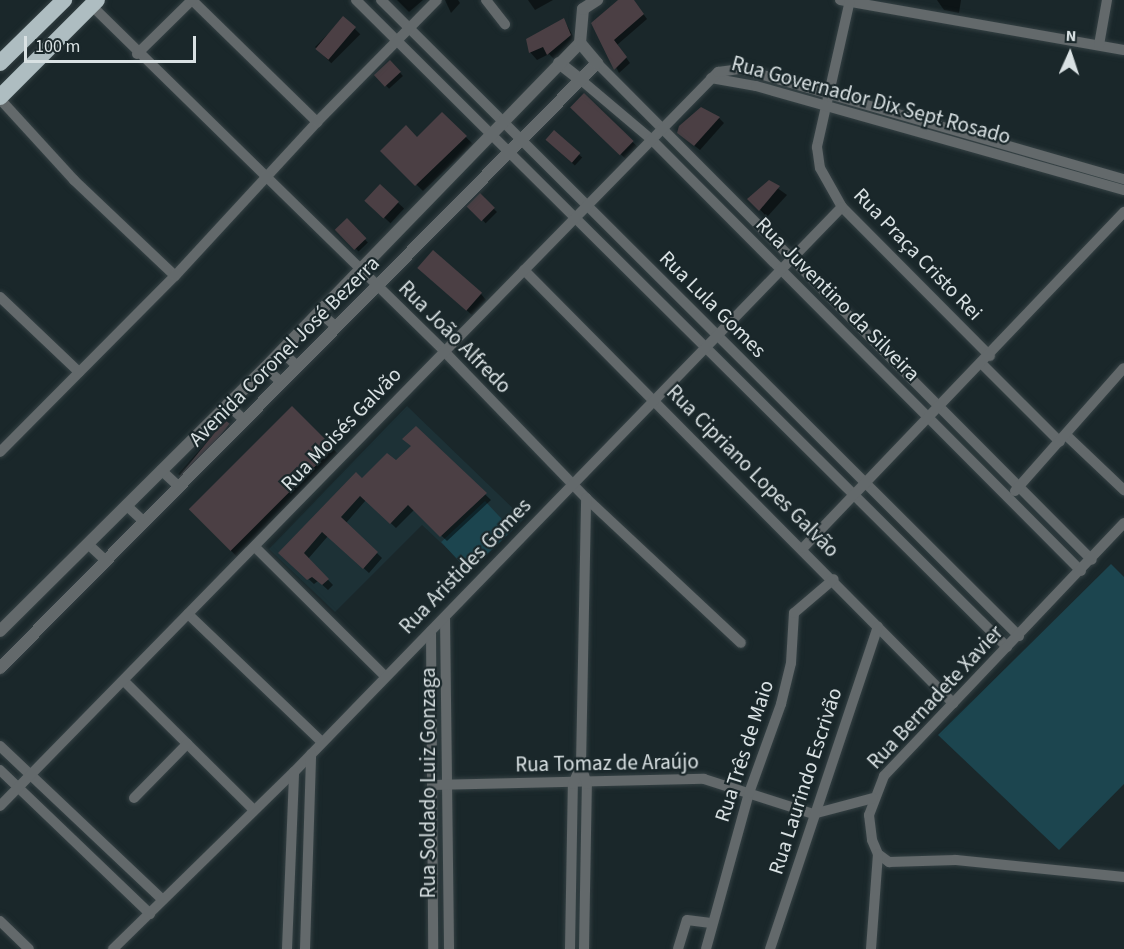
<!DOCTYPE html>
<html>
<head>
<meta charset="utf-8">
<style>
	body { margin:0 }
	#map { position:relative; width:1124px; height:949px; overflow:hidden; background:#1a272a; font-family:"Source Sans 3",sans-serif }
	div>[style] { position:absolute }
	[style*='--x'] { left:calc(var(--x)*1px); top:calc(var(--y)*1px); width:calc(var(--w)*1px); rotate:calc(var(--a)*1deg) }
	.built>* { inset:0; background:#1d3136 }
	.green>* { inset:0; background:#1c454f; transform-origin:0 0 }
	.shadow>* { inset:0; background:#0007; transform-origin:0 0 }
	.building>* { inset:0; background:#4b3f44; transform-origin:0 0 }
	.roads { filter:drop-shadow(0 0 2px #354144) drop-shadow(0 0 2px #354144) }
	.minor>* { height:10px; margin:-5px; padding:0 5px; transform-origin:5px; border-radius:5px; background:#63696b }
	.tertiary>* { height:12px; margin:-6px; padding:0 6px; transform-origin:6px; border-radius:6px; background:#63696b }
	.trunk>* { height:16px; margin:-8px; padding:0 8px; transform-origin:8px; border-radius:8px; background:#aebdc1 }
	span { translate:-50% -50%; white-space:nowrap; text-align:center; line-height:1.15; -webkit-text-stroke:4.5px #1a272a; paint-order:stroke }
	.street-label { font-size:21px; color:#d9e1e3 }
	.north { position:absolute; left:1040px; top:24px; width:60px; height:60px; -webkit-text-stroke:4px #1a272a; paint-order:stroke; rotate:3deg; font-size:16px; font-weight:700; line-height:24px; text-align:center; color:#d9e1e3 }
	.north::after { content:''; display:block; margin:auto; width:21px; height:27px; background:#d9e1e3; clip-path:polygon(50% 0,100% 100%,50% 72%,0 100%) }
	.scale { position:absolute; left:24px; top:36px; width:172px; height:27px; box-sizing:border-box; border:3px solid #d9e1e3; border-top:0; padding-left:8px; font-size:18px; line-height:21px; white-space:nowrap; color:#d9e1e3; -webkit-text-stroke:4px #1a272a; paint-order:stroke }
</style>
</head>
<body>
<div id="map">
	<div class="built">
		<div style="clip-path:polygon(407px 406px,524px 519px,471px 571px,422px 525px,335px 612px,269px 549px)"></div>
	</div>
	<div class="green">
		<div style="left:485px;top:501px;width:40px;height:60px;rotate:47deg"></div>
		<div style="clip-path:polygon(1111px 564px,1124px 577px,1124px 784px,1059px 850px,938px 735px)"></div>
	</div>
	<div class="shadow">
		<div style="clip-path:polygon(397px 0,423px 0,409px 12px)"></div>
		<div style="clip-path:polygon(445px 0,458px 0,460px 3px,451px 13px)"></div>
		<div style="clip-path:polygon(528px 0,553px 0,535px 10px)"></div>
		<div style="clip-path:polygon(622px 0,633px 0,647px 19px,617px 45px,630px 63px,619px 73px,593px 23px)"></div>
		<div style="clip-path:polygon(937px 0,961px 0,959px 13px,944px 10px)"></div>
		<div style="left:344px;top:18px;width:23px;height:41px;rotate:45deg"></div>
		<div style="clip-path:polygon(564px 20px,577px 43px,556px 61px,549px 54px,537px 60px,530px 52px)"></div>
		<div style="left:390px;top:62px;width:19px;height:19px;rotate:47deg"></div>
		<div style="left:584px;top:95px;width:74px;height:17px;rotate:44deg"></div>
		<div style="clip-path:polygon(442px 114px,473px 144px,423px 191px,382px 151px,417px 139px)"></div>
		<div style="clip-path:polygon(719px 118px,724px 123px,700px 150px,684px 138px)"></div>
		<div style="left:554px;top:132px;width:38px;height:11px;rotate:42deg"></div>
		<div style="clip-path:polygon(769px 182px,787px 195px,767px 217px,750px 199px)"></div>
		<div style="left:380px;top:186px;width:33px;height:20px;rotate:43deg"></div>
		<div style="left:480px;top:195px;width:24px;height:16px;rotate:45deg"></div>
		<div style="left:347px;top:221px;width:30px;height:13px;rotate:46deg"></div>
		<div style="clip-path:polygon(424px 273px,481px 294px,486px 300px,472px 315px)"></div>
		<div style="left:292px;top:408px;width:68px;height:144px;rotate:45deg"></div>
		<div style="left:225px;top:422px;width:12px;height:70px;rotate:42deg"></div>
		<div style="clip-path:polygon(416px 428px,491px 500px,447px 541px,414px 510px,396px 528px,366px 500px,346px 523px,382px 558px,369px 573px,328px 536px,308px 559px,333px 585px,328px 590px,318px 581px,314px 584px,280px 553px,362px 480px,396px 462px,413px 446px)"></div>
	</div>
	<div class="building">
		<div style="clip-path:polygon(618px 0,634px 0,644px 14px,614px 40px,627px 57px,614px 70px,591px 23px)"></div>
		<div style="left:343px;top:16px;width:17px;height:43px;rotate:40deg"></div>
		<div style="clip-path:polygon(564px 18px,571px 35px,547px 55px,543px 47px,529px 53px,526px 39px)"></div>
		<div style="left:390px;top:60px;width:16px;height:22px;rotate:47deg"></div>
		<div style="left:584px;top:93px;width:69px;height:20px;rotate:44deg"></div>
		<div style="clip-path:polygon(701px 107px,720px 117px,694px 146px,677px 133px,679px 126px)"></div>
		<div style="clip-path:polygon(442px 112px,467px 136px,415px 186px,380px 151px,406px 125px,417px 137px)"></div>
		<div style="left:554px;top:130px;width:35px;height:13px;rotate:41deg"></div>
		<div style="clip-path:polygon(769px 180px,780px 186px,759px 211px,747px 199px)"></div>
		<div style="left:380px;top:184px;width:26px;height:23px;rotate:43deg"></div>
		<div style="left:480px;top:193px;width:21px;height:19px;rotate:45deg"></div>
		<div style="left:347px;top:218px;width:28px;height:17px;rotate:46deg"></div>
		<div style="left:433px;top:250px;width:65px;height:24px;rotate:41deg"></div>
		<div style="left:292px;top:406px;width:59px;height:146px;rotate:45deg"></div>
		<div style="left:225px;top:420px;width:6px;height:73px;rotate:39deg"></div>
		<div style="clip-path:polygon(416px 426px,487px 493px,440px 537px,408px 505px,390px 524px,360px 496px,341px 517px,378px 552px,363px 569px,322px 532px,304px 553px,329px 579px,322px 585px,312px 577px,307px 580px,278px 553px,356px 472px,362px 478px,387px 453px,396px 460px,411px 446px,402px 439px)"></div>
	</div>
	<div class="roads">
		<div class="minor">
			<div style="--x:192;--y:0;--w:175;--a:44.3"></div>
			<div style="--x:356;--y:0;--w:918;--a:44.82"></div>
			<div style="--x:381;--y:0;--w:901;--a:44.91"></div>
			<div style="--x:486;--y:0;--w:31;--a:52"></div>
			<div style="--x:840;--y:0;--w:288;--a:10"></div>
			<div style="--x:850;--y:0;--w:151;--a:102.7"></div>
			<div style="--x:817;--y:147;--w:21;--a:82"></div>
			<div style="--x:820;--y:168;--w:45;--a:60.6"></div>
			<div style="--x:842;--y:207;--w:210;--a:45.2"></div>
			<div style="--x:92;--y:6;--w:491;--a:44.4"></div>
			<div style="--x:443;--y:350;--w:206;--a:46"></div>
			<div style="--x:586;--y:498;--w:212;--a:43.1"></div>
			<div style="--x:1099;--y:45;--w:46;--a:-79.9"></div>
			<div style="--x:137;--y:54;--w:77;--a:-44.5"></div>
			<div style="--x:597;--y:63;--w:701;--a:45.12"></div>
			<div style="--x:711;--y:78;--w:46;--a:10.1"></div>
			<div style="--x:756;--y:86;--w:382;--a:15.8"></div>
			<div style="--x:581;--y:80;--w:93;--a:40.2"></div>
			<div style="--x:652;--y:140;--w:608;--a:45.13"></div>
			<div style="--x:0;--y:99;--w:110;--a:47.6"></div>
			<div style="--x:74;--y:180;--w:139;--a:43.5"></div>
			<div style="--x:524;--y:270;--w:610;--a:45.27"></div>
			<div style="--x:0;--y:297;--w:109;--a:43.5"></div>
			<div style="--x:319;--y:312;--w:23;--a:41"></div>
			<div style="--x:281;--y:351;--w:22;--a:43"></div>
			<div style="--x:982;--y:364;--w:110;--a:45"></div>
			<div style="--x:265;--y:368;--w:21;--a:41"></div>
			<div style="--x:227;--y:404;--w:23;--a:43"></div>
			<div style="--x:1067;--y:436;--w:79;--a:43.5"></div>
			<div style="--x:0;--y:452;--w:248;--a:-45.2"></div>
			<div style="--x:175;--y:276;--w:209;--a:-47.3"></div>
			<div style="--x:317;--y:122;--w:171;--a:-45.5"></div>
			<div style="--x:161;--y:470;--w:23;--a:43"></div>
			<div style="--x:1015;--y:491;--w:164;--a:-48.5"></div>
			<div style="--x:126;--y:505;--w:23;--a:43"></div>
			<div style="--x:1124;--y:523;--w:349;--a:133.5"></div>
			<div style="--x:884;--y:776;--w:42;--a:111"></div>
			<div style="--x:869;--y:815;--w:25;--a:83"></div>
			<div style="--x:872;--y:840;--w:15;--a:67"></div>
			<div style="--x:878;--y:854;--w:14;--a:36"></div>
			<div style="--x:889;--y:862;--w:67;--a:-1.7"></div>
			<div style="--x:956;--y:860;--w:169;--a:5.8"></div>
			<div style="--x:88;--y:544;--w:23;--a:43"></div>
			<div style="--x:255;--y:547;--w:183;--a:44.8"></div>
			<div style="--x:803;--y:548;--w:465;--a:-46.3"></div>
			<div style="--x:188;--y:614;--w:185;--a:43.7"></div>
			<div style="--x:445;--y:617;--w:332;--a:89.3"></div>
			<div style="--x:431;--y:631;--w:318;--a:89.6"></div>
			<div style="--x:124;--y:681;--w:183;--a:44.8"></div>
			<div style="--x:0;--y:746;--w:224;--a:43.4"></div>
			<div style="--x:0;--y:770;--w:208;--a:43.8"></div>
			<div style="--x:432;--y:785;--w:272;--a:-1.3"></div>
			<div style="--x:704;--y:779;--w:114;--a:17.8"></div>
			<div style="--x:813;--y:814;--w:62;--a:-14.9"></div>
			<div style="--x:134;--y:798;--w:76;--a:-45.5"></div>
			<div style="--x:0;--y:806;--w:1027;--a:-45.63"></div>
			<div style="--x:718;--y:72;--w:21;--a:-8"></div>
			<div style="--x:739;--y:69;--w:17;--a:13"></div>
			<div style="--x:756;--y:73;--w:383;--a:16.1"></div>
			<div style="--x:0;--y:921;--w:40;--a:44"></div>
			<div style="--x:113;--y:949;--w:253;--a:-44.4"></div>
			<div style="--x:294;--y:772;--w:787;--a:-45.88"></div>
			<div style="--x:287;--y:949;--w:177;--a:-87.7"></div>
			<div style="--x:305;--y:949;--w:195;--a:-88.2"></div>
			<div style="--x:570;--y:949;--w:165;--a:-89"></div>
			<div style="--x:573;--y:784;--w:21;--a:-67"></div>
			<div style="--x:584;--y:949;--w:165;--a:-89"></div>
			<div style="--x:587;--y:784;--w:20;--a:-108"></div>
			<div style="--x:581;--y:765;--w:267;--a:-88.9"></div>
			<div style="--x:678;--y:949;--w:30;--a:-73"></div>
			<div style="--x:687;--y:920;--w:24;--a:7"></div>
			<div style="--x:706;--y:949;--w:162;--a:-74.6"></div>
			<div style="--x:749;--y:793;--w:95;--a:-70.2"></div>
			<div style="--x:781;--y:704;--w:42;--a:-76.3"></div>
			<div style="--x:791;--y:663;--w:50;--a:-86.6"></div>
			<div style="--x:794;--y:613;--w:52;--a:-40.4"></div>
			<div style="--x:770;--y:949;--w:340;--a:-71.5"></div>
			<div style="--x:871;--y:949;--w:95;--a:-85.8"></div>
		</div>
		<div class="tertiary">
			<div style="--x:580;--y:43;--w:34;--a:-85"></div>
			<div style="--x:583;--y:9;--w:17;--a:-33"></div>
			<div style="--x:559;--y:63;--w:28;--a:38"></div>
			<div style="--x:0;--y:631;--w:373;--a:-44.8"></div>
			<div style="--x:265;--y:368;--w:453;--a:-45.9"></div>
			<div style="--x:0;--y:668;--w:850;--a:-45.38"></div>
			<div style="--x:597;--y:63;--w:26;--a:-130"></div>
		</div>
		<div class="trunk">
			<div style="--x:0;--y:63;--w:90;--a:-44.5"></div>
			<div style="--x:0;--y:97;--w:137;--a:-45"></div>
		</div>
	</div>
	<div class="street-label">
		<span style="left:871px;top:100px;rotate:15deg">Rua Governador Dix Sept Rosado</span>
		<span style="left:918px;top:254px;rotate:46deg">Rua Praça Cristo Rei</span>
		<span style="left:838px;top:299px;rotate:45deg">Rua Juventino da Silveira</span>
		<span style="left:713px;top:304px;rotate:45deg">Rua Lula Gomes</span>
		<span style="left:455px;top:337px;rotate:45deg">Rua João Alfredo</span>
		<span style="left:284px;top:351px;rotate:-45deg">Avenida Coronel José Bezerra</span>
		<span style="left:341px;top:429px;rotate:-46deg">Rua Moisés Galvão</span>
		<span style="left:753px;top:471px;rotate:45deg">Rua Cipriano Lopes Galvão</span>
		<span style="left:465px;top:566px;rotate:-46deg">Rua Aristides Gomes</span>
		<span style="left:935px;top:697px;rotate:-47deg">Rua Bernadete Xavier</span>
		<span style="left:744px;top:751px;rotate:-72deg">Rua Três de Maio</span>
		<span style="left:607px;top:763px;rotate:-1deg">Rua Tomaz de Araújo</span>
		<span style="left:805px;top:781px;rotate:-72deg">Rua Laurindo Escrivão</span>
		<span style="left:428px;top:783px;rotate:-90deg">Rua Soldado Luiz Gonzaga</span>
	</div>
	<div class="north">N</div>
	<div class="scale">100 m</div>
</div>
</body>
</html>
